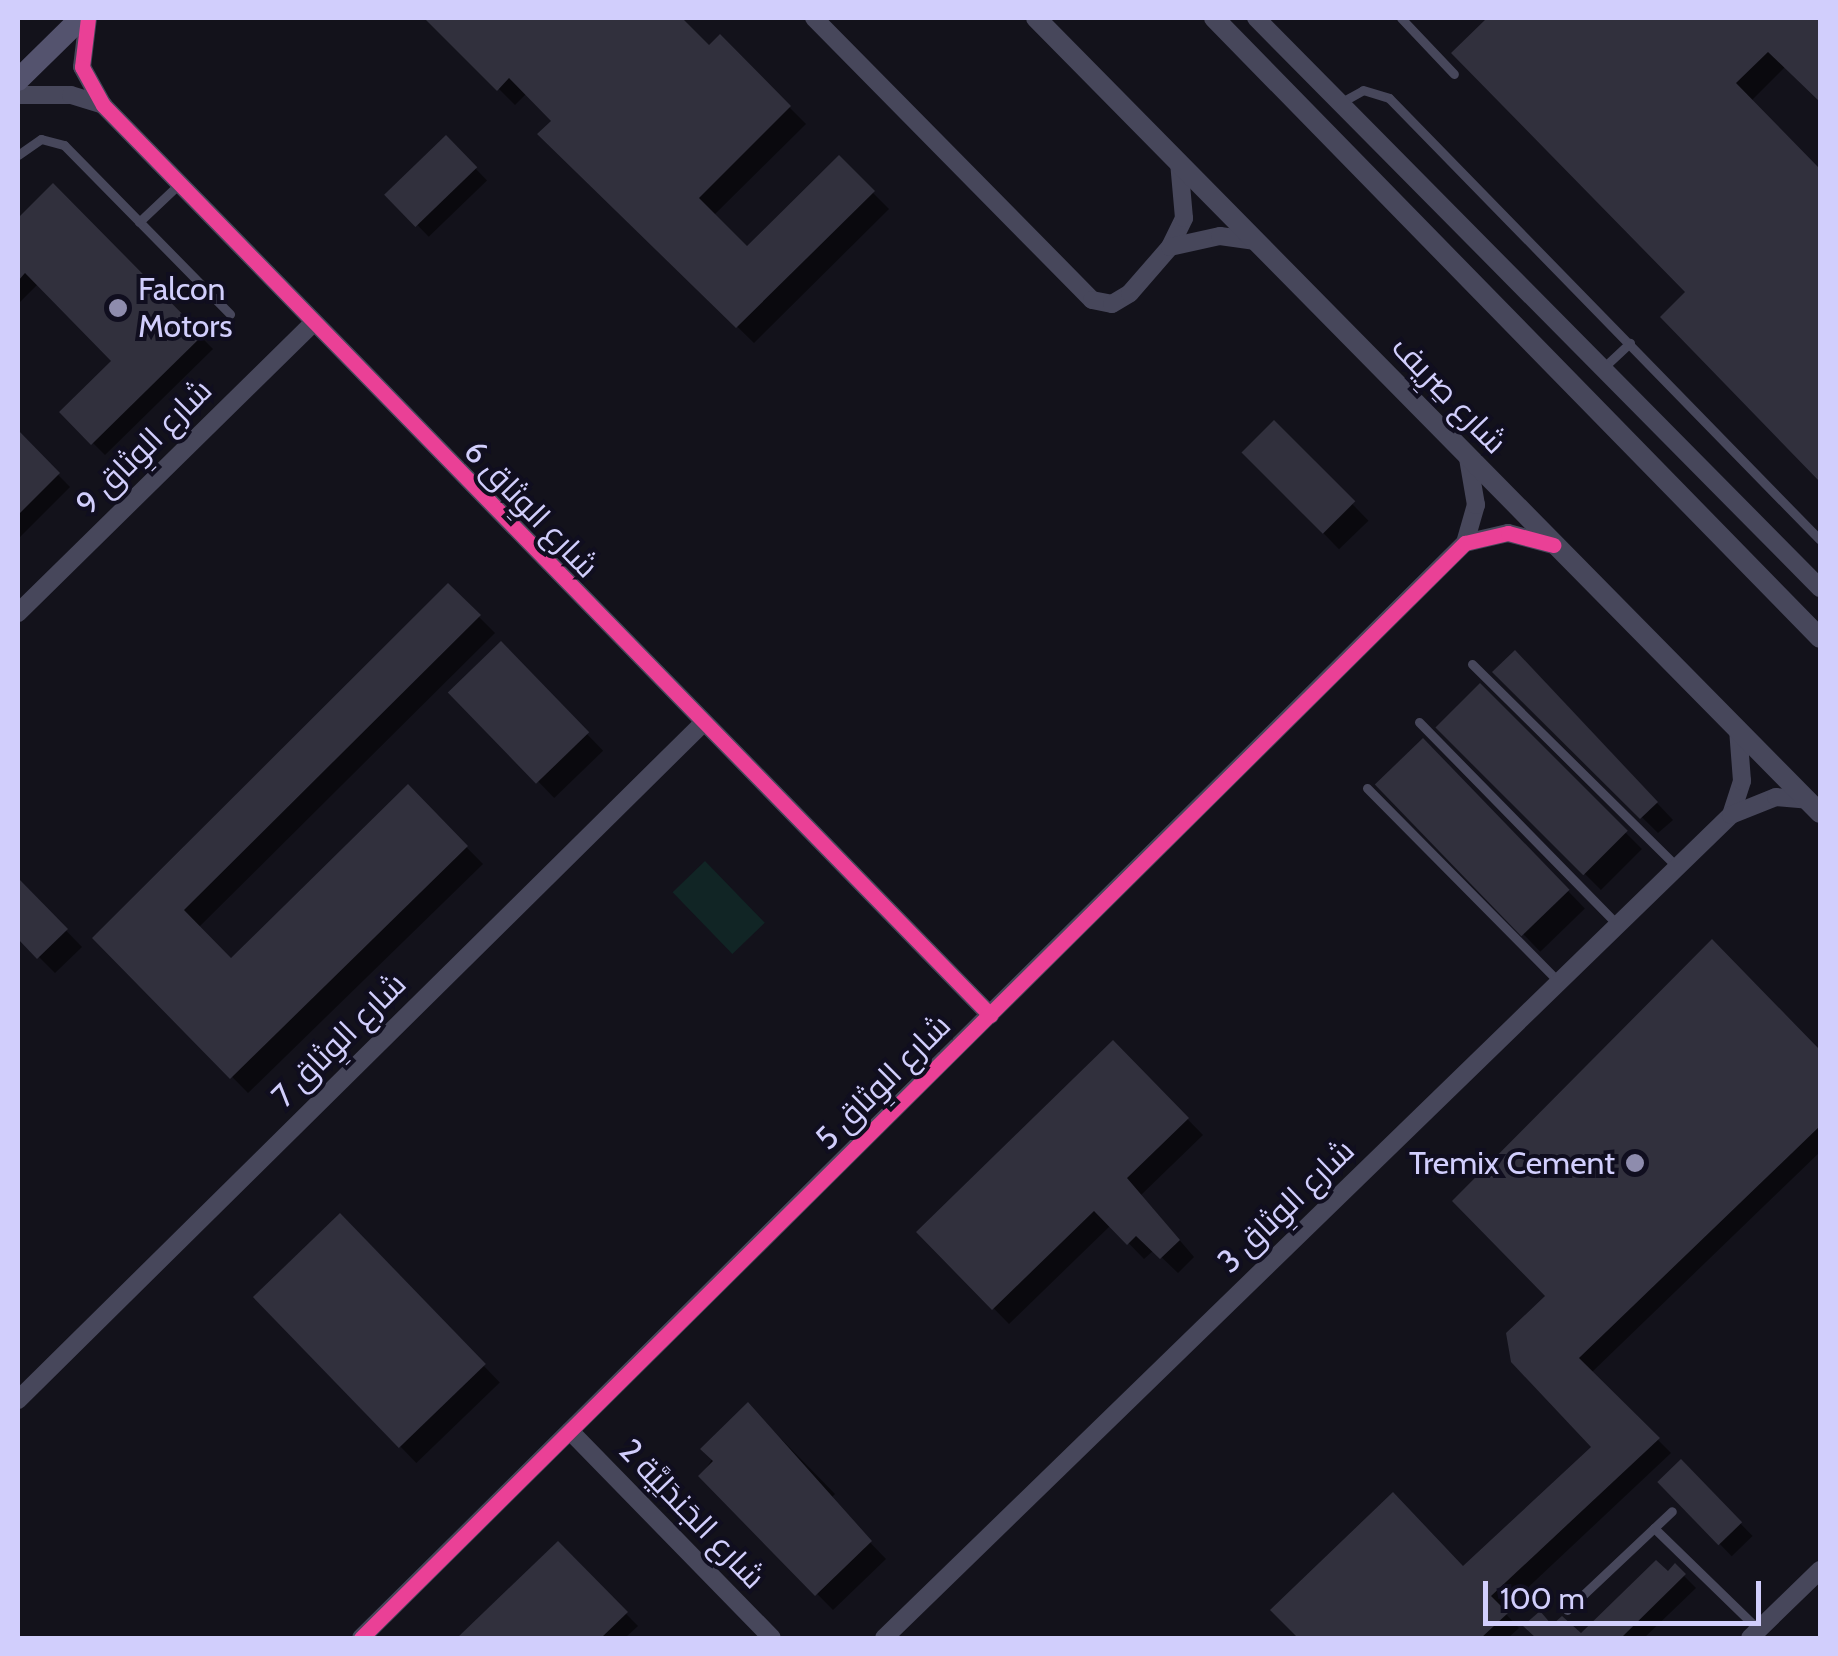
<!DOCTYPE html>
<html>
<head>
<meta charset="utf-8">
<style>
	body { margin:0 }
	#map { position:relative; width:1838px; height:1656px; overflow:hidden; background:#13121b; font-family:Cabin,Cairo,sans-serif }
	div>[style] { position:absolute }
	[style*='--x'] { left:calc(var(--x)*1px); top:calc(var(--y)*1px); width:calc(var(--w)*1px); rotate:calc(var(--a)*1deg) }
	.green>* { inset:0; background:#112525; transform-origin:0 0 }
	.shadow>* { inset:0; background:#0007; transform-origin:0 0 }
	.building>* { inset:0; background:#31303d; transform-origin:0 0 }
	.service>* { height:9px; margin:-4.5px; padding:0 4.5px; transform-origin:4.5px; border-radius:4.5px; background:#47475b }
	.minor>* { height:18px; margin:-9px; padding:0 9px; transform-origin:9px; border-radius:9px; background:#47475b }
	.tertiary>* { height:20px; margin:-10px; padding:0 10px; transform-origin:10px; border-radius:10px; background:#47475b }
	.secondary>* { height:22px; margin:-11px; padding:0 11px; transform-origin:11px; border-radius:11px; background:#54536e }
	.cycleway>* { height:15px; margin:-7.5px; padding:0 7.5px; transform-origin:7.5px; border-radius:7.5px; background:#ea4096 }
	.dots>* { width:28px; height:28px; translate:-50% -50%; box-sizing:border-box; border:5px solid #100e1f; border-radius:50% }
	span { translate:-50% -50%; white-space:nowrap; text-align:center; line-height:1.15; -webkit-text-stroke:8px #100e1f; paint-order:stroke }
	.poi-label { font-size:32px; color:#d1cefc }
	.left { translate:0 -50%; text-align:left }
	.right { translate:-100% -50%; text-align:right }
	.street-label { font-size:32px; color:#d1cefc }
	.frame { position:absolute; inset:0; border:20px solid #d1cefc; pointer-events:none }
	.scale { position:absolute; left:1483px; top:1581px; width:278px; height:45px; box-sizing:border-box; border:5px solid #d1cefc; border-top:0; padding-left:12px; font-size:30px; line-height:35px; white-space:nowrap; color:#d1cefc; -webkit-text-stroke:8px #100e1f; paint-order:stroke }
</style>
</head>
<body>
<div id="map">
	<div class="green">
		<div style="left:705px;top:861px;width:86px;height:45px;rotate:46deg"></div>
	</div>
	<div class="shadow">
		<div style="clip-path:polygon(428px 18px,678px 18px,709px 48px,720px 38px,806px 124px,713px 216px,747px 250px,839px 159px,889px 209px,754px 343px,540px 134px,554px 121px,527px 93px,515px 105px)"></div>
		<div style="clip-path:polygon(1491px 18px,1820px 18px,1820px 99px,1786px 66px,1751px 101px,1816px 168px,1820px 164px,1820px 478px,1663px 317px,1689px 292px,1454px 53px)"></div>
		<div style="left:446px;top:138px;width:59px;height:81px;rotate:46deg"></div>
		<div style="clip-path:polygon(53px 187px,213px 349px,105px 455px,62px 412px,115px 361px,39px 283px,18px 304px,18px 222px)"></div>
		<div style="left:1274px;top:423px;width:136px;height:41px;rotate:46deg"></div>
		<div style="clip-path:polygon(18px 434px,70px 487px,18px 539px)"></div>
		<div style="clip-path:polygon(448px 586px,495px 633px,198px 928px,231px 962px,408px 788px,483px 864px,248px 1093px,96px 938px)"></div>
		<div style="left:501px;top:645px;width:147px;height:68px;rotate:46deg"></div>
		<div style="clip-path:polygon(1532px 670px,1673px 820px,1658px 833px,1495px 672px)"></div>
		<div style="left:1480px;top:687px;width:229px;height:58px;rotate:45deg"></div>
		<div style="left:1423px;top:741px;width:233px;height:62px;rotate:46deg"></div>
		<div style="clip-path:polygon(18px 881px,82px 947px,55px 973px,18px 936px)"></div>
		<div style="clip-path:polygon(1712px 942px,1820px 1053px,1820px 1152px,1591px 1373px,1671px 1453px,1503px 1611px,1519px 1628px,1508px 1638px,1302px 1638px,1274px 1610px,1464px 1570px,1595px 1447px,1549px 1296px)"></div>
		<div style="clip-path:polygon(1113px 1043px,1203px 1135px,1141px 1195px,1194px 1257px,1178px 1273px,1154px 1250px,1144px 1259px,1111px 1225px,1009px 1324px,919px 1232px)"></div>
		<div style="left:340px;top:1217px;width:230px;height:116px;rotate:46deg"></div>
		<div style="clip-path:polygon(748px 1405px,835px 1494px,829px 1500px,886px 1559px,833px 1610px,701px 1476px)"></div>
		<div style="left:1681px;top:1462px;width:103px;height:29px;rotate:46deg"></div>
		<div style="clip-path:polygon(558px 1545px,638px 1626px,625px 1638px,460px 1638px)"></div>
		<div style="clip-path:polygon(1675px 1567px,1696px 1588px,1644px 1638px,1539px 1638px,1527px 1626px,1582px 1636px)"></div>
	</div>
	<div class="building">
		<div style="clip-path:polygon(424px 18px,682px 18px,709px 45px,720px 34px,791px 106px,699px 198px,747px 246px,839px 155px,875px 191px,736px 328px,537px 134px,551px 121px,509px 78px,497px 91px)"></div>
		<div style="clip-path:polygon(1487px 18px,1820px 18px,1820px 102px,1768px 52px,1736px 83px,1820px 169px,1820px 482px,1660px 317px,1685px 292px,1451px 53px)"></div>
		<div style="left:446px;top:135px;width:45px;height:86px;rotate:46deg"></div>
		<div style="clip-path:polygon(53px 183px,203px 335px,91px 445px,59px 412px,111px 361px,25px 273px,18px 281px,18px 218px)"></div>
		<div style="left:1274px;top:420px;width:115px;height:46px;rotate:45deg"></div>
		<div style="clip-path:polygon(18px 430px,60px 473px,18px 515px)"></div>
		<div style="clip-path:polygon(448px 583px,481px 615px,184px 910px,231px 958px,408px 784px,468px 846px,230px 1079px,92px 938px)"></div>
		<div style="left:501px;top:641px;width:127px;height:74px;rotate:46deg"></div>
		<div style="clip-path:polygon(1515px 650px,1658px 802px,1640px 819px,1492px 672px)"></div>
		<div style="left:1480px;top:683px;width:209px;height:63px;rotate:45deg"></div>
		<div style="left:1423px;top:738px;width:211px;height:67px;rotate:46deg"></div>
		<div style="clip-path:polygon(18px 878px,68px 929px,37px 959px,18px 939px)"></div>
		<div style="clip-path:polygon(1712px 939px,1820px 1050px,1820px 1126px,1579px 1358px,1660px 1438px,1491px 1596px,1508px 1613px,1481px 1638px,1298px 1638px,1270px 1610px,1393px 1492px,1463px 1566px,1591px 1447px,1511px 1362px,1506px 1333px,1545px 1296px,1452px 1201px)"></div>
		<div style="clip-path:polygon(1113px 1040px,1189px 1118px,1127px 1178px,1180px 1240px,1160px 1259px,1136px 1236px,1127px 1245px,1094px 1211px,992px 1310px,916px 1232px)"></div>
		<div style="left:340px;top:1213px;width:210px;height:121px;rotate:46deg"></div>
		<div style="clip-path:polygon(748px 1402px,872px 1541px,815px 1596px,698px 1476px,713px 1461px,700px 1449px)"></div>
		<div style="left:1681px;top:1459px;width:88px;height:33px;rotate:46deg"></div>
		<div style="clip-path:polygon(558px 1541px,628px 1612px,601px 1638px,457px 1638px)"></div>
		<div style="clip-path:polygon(1656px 1560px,1668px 1571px,1675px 1563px,1686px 1574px,1621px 1638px,1536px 1638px,1523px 1626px,1540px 1611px,1552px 1625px,1562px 1616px,1581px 1633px)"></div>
	</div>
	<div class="service">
		<div style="--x:1401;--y:18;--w:77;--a:46.6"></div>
		<div style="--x:1340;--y:103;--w:26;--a:-29"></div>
		<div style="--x:1363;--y:90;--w:27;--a:17"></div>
		<div style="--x:1389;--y:98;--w:617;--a:45.72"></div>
		<div style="--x:18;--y:155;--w:28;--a:-35"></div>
		<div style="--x:41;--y:139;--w:24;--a:15"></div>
		<div style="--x:64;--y:145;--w:237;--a:45.5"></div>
		<div style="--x:139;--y:222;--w:55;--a:-43.5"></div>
		<div style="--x:1603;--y:368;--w:37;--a:-43"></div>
		<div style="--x:1472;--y:664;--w:289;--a:44.7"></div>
		<div style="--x:1419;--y:722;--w:284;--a:45.6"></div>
		<div style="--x:1367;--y:788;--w:273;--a:45.3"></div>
		<div style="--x:1654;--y:1528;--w:146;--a:44.2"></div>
		<div style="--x:1567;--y:1610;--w:144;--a:-43.3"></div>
	</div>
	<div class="minor">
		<div style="--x:88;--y:18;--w:49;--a:97"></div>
		<div style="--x:82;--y:67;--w:43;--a:61.1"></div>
		<div style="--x:103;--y:105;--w:1271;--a:45.73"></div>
		<div style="--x:814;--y:18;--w:396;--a:45.4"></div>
		<div style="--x:1092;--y:300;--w:20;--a:11"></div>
		<div style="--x:1112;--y:304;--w:21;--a:-31"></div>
		<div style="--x:1130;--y:293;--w:61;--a:-49"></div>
		<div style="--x:1170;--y:247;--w:32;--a:-64"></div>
		<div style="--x:1184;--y:218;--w:56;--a:-95.1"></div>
		<div style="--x:1256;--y:18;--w:802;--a:45.3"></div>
		<div style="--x:18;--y:95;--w:53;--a:0"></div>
		<div style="--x:71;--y:95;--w:34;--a:17"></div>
		<div style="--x:1170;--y:247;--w:51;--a:-12.4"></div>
		<div style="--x:1220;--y:236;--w:36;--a:8"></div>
		<div style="--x:1465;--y:543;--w:40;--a:-74"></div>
		<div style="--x:1476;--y:505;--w:48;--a:-99.7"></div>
		<div style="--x:18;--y:613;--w:412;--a:-44.5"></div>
		<div style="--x:1731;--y:815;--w:36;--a:-72"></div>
		<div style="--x:1742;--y:781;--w:52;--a:-94.4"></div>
		<div style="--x:18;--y:1400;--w:962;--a:-44.66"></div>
		<div style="--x:570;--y:1431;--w:289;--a:45.7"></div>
		<div style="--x:361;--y:1638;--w:1555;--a:-44.77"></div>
		<div style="--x:1465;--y:543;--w:44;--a:-13.1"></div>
		<div style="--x:1508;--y:533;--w:47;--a:14.9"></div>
		<div style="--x:884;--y:1638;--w:1181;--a:-44.18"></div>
		<div style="--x:1731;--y:815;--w:48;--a:-21.8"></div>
		<div style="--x:1776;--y:797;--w:32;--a:5"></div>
		<div style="--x:1750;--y:1638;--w:98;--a:-44.2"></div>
	</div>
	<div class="tertiary">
		<div style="--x:1036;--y:18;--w:1117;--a:45.4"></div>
		<div style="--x:1214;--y:18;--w:867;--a:45.65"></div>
	</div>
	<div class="secondary">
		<div style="--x:18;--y:80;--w:88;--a:-44.5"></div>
	</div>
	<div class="cycleway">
		<div style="--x:88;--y:18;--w:49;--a:97"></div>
		<div style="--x:82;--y:67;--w:43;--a:61.1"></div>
		<div style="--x:103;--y:105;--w:1271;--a:45.73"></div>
		<div style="--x:361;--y:1638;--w:1555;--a:-44.77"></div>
		<div style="--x:1465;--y:543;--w:44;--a:-13.1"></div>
		<div style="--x:1508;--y:533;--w:47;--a:14.9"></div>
	</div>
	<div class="dots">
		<div style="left:118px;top:308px;background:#8e8cad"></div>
		<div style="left:1635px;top:1163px;background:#8e8cad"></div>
	</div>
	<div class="poi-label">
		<span class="left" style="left:138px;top:308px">Falcon<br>Motors</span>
		<span class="right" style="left:1615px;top:1163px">Tremix Cement</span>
	</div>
	<div class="street-label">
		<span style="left:1449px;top:395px;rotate:46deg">شارع صِرِيف</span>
		<span style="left:144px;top:447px;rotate:-45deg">شارع الوِثاق 9</span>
		<span style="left:531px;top:509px;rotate:46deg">شارع الوِثاق 6</span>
		<span style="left:339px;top:1040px;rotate:-45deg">شارع الوِثاق 7</span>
		<span style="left:883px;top:1082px;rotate:-45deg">شارع الوِثاق 5</span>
		<span style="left:1286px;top:1206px;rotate:-44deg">شارع الوِثاق 3</span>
		<span style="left:692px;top:1514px;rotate:46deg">شارع الجَندَلِيَّة 2</span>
	</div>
	<div class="frame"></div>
	<div class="scale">100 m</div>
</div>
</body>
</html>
